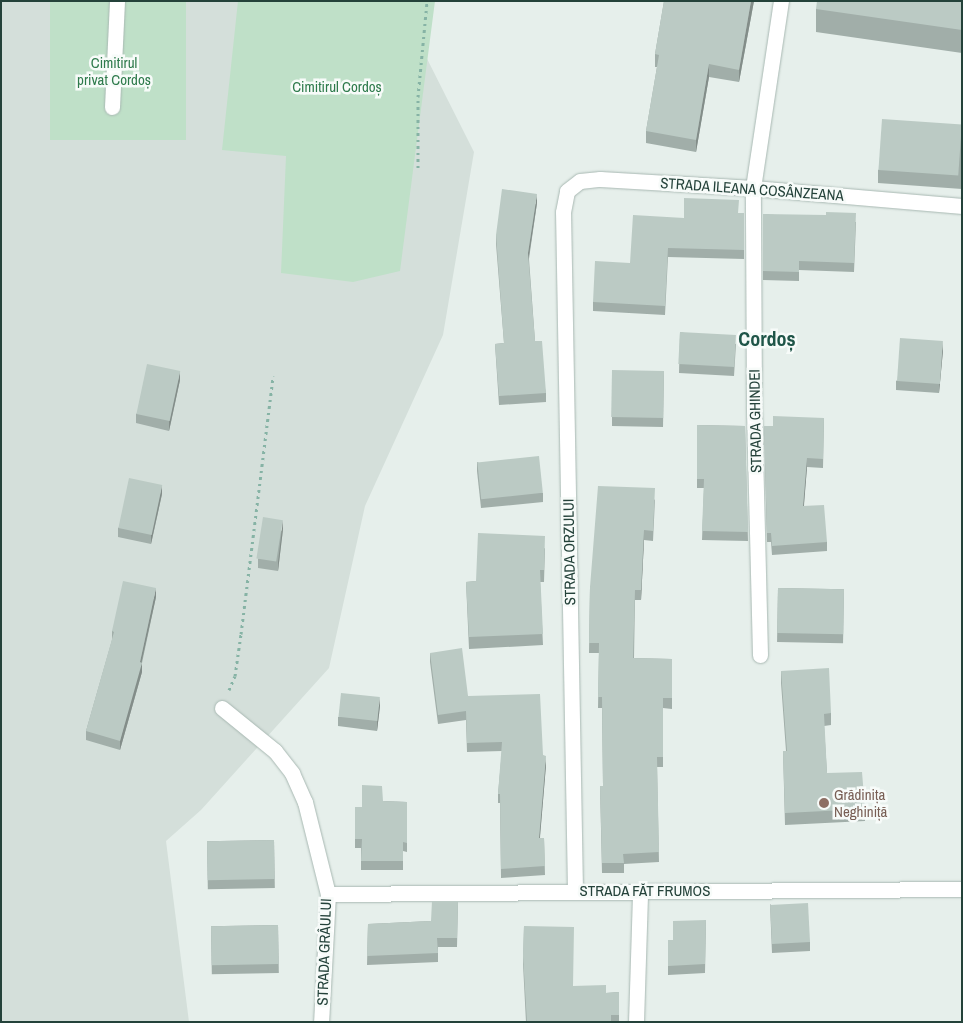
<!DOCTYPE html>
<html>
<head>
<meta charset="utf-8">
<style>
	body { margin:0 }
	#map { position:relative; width:963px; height:1023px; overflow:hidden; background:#e6efeb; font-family:"Archivo Narrow",sans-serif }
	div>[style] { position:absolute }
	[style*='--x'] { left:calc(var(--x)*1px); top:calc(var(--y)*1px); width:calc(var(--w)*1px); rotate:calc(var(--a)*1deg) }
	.built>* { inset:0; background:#d4dfda }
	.green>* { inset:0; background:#bfe0c8; transform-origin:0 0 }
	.path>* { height:3px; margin-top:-1.5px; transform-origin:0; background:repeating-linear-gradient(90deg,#86b3a5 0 2.5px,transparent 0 6.5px) }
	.roads { filter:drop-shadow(0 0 1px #a8b8b2) drop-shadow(0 0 1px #a8b8b2) }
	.service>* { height:15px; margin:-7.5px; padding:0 7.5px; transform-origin:7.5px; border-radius:7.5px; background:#fff }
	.minor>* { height:15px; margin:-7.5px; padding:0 7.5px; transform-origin:7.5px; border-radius:7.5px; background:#fff }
	.wall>* { inset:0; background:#a1aea9; transform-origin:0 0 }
	.shaded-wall>* { inset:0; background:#838d89 }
	.building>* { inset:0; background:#bbcac4; transform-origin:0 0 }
	.dots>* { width:14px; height:14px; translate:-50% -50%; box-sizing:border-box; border:2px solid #f7fbf9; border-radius:50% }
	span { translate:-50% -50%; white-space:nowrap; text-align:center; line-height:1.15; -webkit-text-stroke:5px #f7fbf9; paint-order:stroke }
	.park-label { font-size:15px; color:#2d7a4b }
	.street-label { font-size:15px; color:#24423a }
	.education-label { font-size:15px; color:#785e54 }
	.left { translate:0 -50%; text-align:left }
	.district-label { font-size:20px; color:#1f5548; font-weight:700 }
	.frame { position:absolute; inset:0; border:2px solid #24423a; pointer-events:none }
</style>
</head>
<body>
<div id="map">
	<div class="built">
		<div style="clip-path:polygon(1px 1px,400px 1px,406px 17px,474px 152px,443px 335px,365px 506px,329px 668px,201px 810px,166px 841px,189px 1022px,1px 1022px)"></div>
	</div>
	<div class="green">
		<div style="left:50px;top:1px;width:136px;height:139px"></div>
		<div style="clip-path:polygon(238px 1px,435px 1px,400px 271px,353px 282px,281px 273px,286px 156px,222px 150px)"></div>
	</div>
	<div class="path">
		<div style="--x:418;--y:168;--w:71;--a:-90"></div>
		<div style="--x:418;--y:97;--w:96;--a:-84.6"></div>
		<div style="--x:229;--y:690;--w:15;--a:-67"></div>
		<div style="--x:235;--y:676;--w:42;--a:-81.9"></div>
		<div style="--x:241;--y:634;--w:260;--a:-82.9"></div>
	</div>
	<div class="roads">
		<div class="service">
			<div style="--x:112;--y:107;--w:106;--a:-87.3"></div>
		</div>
		<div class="minor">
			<div style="--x:760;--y:655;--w:249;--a:-91.4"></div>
			<div style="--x:754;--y:406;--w:218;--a:-90.3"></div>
			<div style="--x:753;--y:188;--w:189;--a:-81.5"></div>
			<div style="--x:222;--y:708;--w:68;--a:39.1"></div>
			<div style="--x:275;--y:751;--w:28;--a:52"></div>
			<div style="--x:292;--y:773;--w:32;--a:66"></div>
			<div style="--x:305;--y:802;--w:95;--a:76"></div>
			<div style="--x:328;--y:894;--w:128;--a:93.1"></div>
			<div style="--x:575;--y:891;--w:679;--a:-91.01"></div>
			<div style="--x:563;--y:212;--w:21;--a:-79"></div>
			<div style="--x:567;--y:191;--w:16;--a:-38"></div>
			<div style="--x:580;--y:181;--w:20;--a:-6"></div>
			<div style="--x:600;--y:179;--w:153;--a:3.4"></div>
			<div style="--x:753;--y:188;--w:210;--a:4.9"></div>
			<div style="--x:328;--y:894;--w:634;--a:-0.45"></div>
			<div style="--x:636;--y:1022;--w:130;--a:-88.2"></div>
		</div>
	</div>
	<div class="wall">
		<div style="clip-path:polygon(664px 1px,754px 1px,739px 82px,709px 77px,696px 152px,646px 143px,646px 131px,657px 67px,655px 67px,655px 54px)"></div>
		<div style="clip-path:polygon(962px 1px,962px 53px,816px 32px,816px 9px)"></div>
		<div style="clip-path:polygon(962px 125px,962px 189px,878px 183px,878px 170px)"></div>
		<div style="clip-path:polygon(537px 203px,529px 259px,535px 341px,546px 393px,546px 402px,499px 405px,495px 344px,504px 343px,496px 244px,496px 235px)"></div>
		<div style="clip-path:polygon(739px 213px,744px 213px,744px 259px,668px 257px,665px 315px,593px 311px,593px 302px,630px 263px,684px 218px)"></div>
		<div style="clip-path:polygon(763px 214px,856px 222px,854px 272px,799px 270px,799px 281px,763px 280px)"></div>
		<div style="clip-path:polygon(680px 332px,736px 344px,734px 376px,679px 373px)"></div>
		<div style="clip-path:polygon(943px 350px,939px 393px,896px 390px,896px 381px)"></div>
		<div style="clip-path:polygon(664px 371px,663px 427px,612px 426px,612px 417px)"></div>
		<div style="clip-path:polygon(180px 380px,169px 431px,136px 423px,136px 414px)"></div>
		<div style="clip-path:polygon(824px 418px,823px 468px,807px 467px,804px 506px,827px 542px,827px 551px,772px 555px,771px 542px,767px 542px,764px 426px,773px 426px)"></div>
		<div style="clip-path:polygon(697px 425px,745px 426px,748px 541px,702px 540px,704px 488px,697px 488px)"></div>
		<div style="clip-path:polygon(477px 462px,543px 493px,543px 502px,481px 508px,477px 471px)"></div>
		<div style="clip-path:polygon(162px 494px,151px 544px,118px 537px,118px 528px)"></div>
		<div style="clip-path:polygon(655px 499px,653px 541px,644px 540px,641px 600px,635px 600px,634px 658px,672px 659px,672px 709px,663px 708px,663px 767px,657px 767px,659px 862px,624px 864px,624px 873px,602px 873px,600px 786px,603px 786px,602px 708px,598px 708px,599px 653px,589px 653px,590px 587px)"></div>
		<div style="clip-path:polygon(283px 529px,278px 571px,258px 568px,258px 559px)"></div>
		<div style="clip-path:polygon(545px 548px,544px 582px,540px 582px,543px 645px,469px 649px,466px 582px,476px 581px)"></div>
		<div style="left:778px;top:588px;width:66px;height:54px;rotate:1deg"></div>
		<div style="clip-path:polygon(156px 597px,142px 663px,142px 672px,120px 750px,86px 740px,86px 731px,112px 640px,112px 631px)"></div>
		<div style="clip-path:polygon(430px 653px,468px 696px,543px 755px,546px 765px,540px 838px,544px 838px,545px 875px,501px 878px,500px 803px,498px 803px,498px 794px,502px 751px,467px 752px,466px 720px,438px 724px,430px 662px)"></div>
		<div style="clip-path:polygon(781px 671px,831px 713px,831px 725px,824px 726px,827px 773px,865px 809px,865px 821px,785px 825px,783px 751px,786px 751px,781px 683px)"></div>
		<div style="clip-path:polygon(380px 706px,377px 731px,338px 726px,338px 717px)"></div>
		<div style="clip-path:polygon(383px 801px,407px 802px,407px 852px,403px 851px,403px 870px,361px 870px,361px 848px,355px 848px,355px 807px,362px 807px)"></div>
		<div style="left:274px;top:840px;width:48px;height:67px;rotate:89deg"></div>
		<div style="clip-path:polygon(458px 901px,457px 947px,438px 947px,438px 962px,367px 965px,368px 924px,431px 921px)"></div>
		<div style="clip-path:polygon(770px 904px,810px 942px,810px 951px,772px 953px)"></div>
		<div style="clip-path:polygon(706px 920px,705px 973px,668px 975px,668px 940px,673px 940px)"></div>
		<div style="left:278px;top:925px;width:48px;height:67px;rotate:89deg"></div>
		<div style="clip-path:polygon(524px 926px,573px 986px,606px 993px,619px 992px,619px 1022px,526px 1022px,523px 964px)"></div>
	</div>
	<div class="shaded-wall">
		<div style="clip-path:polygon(751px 1px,754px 1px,739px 82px,739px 70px)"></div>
		<div style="clip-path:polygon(709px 64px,709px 77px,696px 152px,696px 140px)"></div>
		<div style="clip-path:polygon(537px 194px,537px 203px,528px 262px,528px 253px)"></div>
		<div style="clip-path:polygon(943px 341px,943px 350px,939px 393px,939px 384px)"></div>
		<div style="clip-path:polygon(180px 371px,180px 380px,169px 431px,169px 422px)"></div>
		<div style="clip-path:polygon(807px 458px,807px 467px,803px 515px,803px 506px)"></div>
		<div style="clip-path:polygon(162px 485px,162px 494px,151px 544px,151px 535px)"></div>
		<div style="clip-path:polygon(283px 520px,283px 529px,278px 571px,278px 562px)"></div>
		<div style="clip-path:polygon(644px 530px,644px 540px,641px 600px,641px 590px)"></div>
		<div style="clip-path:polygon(156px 588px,156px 597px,140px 669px,142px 663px,142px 672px,120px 750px,120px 741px,140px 662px)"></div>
		<div style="clip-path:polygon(380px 697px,380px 706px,377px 731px,377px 722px)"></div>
		<div style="clip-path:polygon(546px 756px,546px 765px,539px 847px,539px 838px)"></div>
	</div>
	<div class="building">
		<div style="clip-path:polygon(664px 1px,751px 1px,739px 70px,709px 64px,696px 140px,646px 131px,659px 55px,655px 54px)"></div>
		<div style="clip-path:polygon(817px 1px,962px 1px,962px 30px,816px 9px)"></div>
		<div style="left:882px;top:119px;width:80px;height:51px;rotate:4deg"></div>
		<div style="clip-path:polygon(502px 189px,537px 194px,528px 253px,535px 341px,542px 341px,546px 393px,499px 396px,495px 344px,504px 343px,496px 235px)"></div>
		<div style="clip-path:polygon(684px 198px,739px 200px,738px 213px,744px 213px,744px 250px,668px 248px,665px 306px,593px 302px,595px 261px,630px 263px,633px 215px,684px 218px)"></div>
		<div style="clip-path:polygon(826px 212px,856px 213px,854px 263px,799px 261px,799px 272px,763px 271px,763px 214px,826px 215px)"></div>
		<div style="left:680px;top:332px;width:56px;height:32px;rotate:3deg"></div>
		<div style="left:900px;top:338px;width:43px;height:43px;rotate:4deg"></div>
		<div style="left:147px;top:364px;width:34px;height:51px;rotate:12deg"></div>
		<div style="left:612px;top:370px;width:52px;height:47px;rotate:1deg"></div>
		<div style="clip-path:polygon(773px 416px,824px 418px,823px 459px,807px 458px,803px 506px,824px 505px,827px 542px,772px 546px,771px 533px,767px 533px,764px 426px,773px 426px)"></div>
		<div style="clip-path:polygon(697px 425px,745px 426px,748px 532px,702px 531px,704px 479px,697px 479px)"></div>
		<div style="left:539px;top:456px;width:37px;height:62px;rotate:84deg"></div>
		<div style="left:129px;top:478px;width:34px;height:51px;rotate:12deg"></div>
		<div style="clip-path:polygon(598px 486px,655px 488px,653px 531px,644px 530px,641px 590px,635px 590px,633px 658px,672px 659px,672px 698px,663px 698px,663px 757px,657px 757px,659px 852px,623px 854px,624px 863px,602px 863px,600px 786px,603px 786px,602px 697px,598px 697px,599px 643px,589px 643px,590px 587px)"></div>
		<div style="left:263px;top:517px;width:20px;height:42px;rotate:9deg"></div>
		<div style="clip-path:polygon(478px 533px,545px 536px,544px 570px,540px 570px,543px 634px,469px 637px,466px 582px,476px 581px)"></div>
		<div style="clip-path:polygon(123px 581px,156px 588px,140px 662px,142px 663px,120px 741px,86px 731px,114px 632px,112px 631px)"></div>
		<div style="left:778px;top:588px;width:66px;height:45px;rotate:1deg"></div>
		<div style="clip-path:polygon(462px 648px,468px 696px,540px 694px,543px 755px,546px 756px,539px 838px,544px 838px,545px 866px,501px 869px,500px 794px,498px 794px,502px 742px,467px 743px,466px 711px,438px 715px,430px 653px)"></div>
		<div style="clip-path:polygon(829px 668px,831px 713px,824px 714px,827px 773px,862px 772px,865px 809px,785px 813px,783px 751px,787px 751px,781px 671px)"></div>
		<div style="left:341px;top:693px;width:39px;height:24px;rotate:6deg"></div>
		<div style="clip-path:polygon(362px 785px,382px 786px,383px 801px,407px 802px,407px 843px,403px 842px,403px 861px,361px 861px,362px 839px,355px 839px,355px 807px,362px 807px)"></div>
		<div style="left:274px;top:840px;width:39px;height:67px;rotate:89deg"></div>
		<div style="clip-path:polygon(432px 901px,458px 901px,457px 938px,437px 938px,438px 953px,367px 956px,368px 924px,431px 921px)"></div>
		<div style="left:808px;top:903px;width:39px;height:38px;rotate:87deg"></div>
		<div style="clip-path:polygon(706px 920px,705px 964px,668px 966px,668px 940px,673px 940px,673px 921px)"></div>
		<div style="left:278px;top:925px;width:39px;height:67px;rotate:89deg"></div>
		<div style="clip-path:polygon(524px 926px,574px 927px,573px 986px,606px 985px,606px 993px,619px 992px,619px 1015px,611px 1015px,611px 1022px,527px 1022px,523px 956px)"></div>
	</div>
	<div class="dots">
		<div style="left:824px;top:803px;background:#8d6e63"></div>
	</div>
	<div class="park-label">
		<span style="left:114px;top:71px">Cimitirul<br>privat Cordoș</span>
		<span style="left:337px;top:87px">Cimitirul Cordoș</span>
	</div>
	<div class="street-label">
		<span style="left:752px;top:189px;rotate:4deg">STRADA ILEANA COSÂNZEANA</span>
		<span style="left:755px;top:421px;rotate:-91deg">STRADA GHINDEI</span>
		<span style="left:569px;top:552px;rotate:-91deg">STRADA ORZULUI</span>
		<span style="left:645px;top:891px">STRADA FĂT FRUMOS</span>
		<span style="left:324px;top:952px;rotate:-88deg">STRADA GRÂULUI</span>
	</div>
	<div class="education-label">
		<span class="left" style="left:834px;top:803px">Grădinița<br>Neghiniță</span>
	</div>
	<div class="district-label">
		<span style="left:767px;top:338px">Cordoș</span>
	</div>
	<div class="frame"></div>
</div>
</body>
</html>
